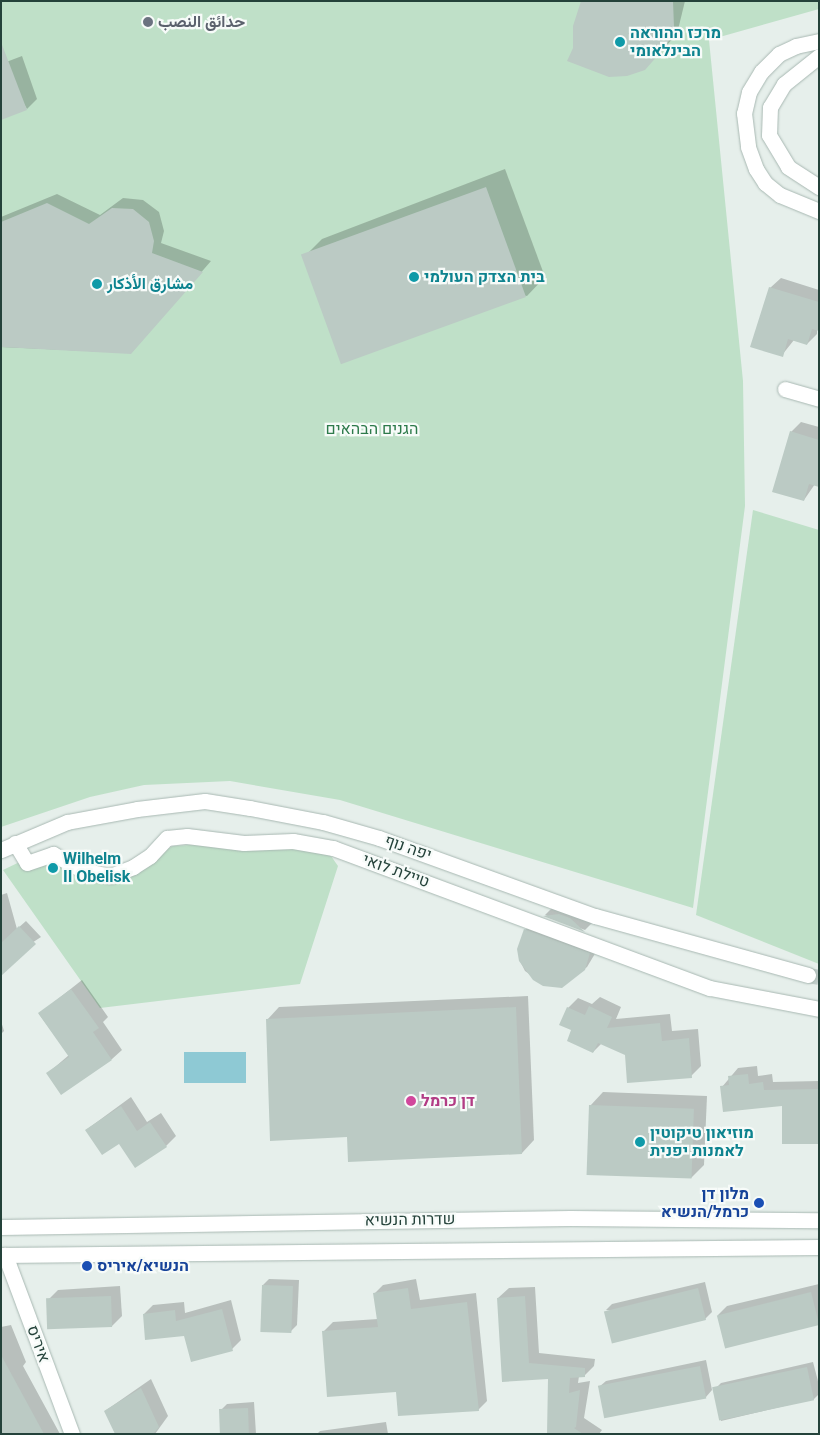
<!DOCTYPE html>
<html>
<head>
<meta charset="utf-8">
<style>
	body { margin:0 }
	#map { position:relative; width:820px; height:1435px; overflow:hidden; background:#e6efeb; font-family:Roboto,Vazirmatn,Heebo,sans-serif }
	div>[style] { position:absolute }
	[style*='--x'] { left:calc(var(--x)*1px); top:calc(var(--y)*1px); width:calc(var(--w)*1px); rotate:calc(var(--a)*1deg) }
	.green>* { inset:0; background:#bfe0c8 }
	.water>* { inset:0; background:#8ec9d4; transform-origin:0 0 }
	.shadow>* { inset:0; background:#0003 }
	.building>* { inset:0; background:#bbcac4; transform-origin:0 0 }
	.street-tunnel>* { height:15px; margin-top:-7.5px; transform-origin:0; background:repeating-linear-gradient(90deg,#bfccc8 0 15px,transparent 0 23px) }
	.roads { filter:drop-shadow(0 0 1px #a8b8b2) drop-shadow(0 0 1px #a8b8b2) }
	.street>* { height:15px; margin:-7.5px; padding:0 7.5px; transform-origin:7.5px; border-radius:7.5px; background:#fff }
	.secondary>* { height:15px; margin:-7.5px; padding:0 7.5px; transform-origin:7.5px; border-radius:7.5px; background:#fff }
	.dots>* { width:14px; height:14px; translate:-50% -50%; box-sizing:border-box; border:2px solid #f7fbf9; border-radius:50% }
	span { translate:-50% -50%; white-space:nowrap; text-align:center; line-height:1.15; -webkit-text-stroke:4.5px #f7fbf9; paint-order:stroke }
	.worship-label { font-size:16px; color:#5b616d; font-weight:700 }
	.left { translate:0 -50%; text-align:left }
	.culture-label { font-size:16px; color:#0d838f; font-weight:700 }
	.park-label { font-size:16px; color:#2d7a4b }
	.street-label { font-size:16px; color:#24423a }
	.hotel-label { font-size:16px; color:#b23c85; font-weight:700 }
	.transit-label { font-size:16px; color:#164399; font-weight:700 }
	.right { translate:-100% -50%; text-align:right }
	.frame { position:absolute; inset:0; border:2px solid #24423a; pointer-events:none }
</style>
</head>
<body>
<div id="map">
	<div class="green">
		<div style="clip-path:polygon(1px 1px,819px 1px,819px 9px,709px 40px,743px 381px,745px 506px,693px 908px,340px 800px,230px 781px,144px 785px,90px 797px,1px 827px)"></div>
		<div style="clip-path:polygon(753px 510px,819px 530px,819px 964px,696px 915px)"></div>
		<div style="clip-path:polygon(189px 845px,301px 848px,331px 856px,338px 866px,300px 984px,100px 1008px,3px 870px,30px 857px,44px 856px,84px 880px,116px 882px,150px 865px,161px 852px,173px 846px)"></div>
	</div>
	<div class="water">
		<div style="left:184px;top:1052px;width:62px;height:31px"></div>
	</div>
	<div class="shadow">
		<div style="clip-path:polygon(582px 1px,685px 1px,677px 34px,655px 58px,574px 48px)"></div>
		<div style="clip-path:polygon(22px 56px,37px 99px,27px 109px,1px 64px)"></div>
		<div style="clip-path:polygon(505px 169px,545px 277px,527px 296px,303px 258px,322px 239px)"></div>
		<div style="clip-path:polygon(57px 194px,100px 215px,123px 198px,143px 200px,159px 212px,164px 231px,161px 243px,211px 261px,131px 353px,1px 347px,1px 217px)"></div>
		<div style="clip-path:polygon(781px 278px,819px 290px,817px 334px,807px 344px,794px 340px,782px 355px,770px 288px)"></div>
		<div style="clip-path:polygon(801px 422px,819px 427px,819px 485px,815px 484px,804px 500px,791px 432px)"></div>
		<div style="clip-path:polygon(7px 893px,17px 929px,26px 921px,41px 937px,1px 963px,1px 895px)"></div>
		<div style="clip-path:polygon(554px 906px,594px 921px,585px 930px,545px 915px)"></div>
		<div style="clip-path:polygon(536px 920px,599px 947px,587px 967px,562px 986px,544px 984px,525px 971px,520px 961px,525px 930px)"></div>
		<div style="clip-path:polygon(82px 980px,108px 1017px,103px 1022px,122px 1050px,112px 1059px,48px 1073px,69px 1055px,39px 1014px)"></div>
		<div style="clip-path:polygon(528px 996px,534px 1140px,522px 1153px,348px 1136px,267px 1020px,279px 1007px)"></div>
		<div style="clip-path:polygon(600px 997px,621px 1007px,616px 1019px,670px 1014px,672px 1031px,698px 1029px,701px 1066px,691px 1076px,602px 1043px,593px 1052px,573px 1030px,568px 1008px,578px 998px,592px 1004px)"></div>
		<div style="clip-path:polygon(1px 1021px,4px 1031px,1px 1034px)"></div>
		<div style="clip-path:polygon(757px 1066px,758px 1076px,772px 1074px,773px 1082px,819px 1081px,819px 1143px,783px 1104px,722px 1087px,738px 1068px)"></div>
		<div style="clip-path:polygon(603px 1092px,707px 1096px,704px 1165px,691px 1178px,590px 1106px)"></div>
		<div style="clip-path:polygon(131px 1097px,147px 1122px,161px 1113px,176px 1136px,166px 1146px,120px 1142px,86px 1130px)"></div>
		<div style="clip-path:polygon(269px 1279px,299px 1280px,297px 1325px,290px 1332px,263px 1285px)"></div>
		<div style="clip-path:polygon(416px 1279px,420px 1300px,476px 1293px,487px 1401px,478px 1410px,397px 1391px,324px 1331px,333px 1322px,378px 1319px,374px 1294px,383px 1285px)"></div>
		<div style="clip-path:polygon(705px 1282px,712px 1312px,705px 1319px,606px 1310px,612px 1304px)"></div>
		<div style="clip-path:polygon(819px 1284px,819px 1323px,725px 1346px,718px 1315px,727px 1306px)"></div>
		<div style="clip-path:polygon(120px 1286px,122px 1316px,112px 1326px,48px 1300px,58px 1290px)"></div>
		<div style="clip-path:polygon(535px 1287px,539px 1353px,595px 1359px,594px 1366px,584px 1376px,579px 1376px,578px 1383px,590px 1381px,584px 1418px,602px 1430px,599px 1434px,548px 1434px,549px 1378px,503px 1380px,498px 1298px,509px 1288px)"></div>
		<div style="clip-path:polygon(231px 1300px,241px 1340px,232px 1349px,185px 1335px,144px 1314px,153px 1305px,184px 1302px,185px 1313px)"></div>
		<div style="clip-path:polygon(11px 1325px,26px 1362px,23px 1366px,60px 1434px,1px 1434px,1px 1327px)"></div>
		<div style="clip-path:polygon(706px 1360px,712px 1390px,706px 1397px,599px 1387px,606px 1381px)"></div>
		<div style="clip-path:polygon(813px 1362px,819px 1385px,819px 1394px,814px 1399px,721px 1421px,714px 1390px,721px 1383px)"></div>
		<div style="clip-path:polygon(151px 1379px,168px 1416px,155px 1434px,117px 1434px,105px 1411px)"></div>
		<div style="clip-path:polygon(254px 1402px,256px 1434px,222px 1434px,221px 1410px,227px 1404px)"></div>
		<div style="clip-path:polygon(386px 1422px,388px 1434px,317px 1434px,320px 1431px)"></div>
	</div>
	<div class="building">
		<div style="clip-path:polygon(581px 1px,673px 1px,674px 27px,667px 45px,645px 70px,627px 76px,609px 77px,567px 61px,573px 48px,573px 26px)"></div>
		<div style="clip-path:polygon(1px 42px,27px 110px,1px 120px)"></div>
		<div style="left:486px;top:187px;width:117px;height:197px;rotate:70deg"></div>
		<div style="clip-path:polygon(47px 203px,89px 224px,112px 208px,133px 209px,149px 222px,154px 241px,152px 253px,203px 272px,131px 354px,1px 347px,1px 222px)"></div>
		<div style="clip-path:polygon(769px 287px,819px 302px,819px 331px,812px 329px,807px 345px,788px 339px,783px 357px,750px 347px)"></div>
		<div style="clip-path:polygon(790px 431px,819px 440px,819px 487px,809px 484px,804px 501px,772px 492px)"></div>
		<div style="clip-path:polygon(559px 914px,570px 918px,585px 932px,543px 916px)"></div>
		<div style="clip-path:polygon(19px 926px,36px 944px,1px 976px,1px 943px)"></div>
		<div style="clip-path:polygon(524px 929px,590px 953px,585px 970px,562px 988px,543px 986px,533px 980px,519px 961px,517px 949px)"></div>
		<div style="clip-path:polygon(71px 989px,99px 1028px,93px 1032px,112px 1060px,61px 1095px,46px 1073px,69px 1057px,38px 1013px)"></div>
		<div style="clip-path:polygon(589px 1006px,612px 1017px,607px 1028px,660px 1023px,662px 1041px,689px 1038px,692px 1078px,627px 1083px,625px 1055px,598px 1043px,593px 1053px,567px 1041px,571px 1030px,559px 1025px,567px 1007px,585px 1015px)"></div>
		<div style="clip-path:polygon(516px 1007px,522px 1154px,348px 1162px,347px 1137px,270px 1141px,266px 1019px)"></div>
		<div style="clip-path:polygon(748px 1074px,749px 1084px,763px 1082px,764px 1090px,819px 1089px,819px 1144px,782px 1144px,782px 1106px,723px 1112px,720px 1086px,729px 1085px,728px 1076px)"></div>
		<div style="left:589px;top:1105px;width:105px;height:70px;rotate:2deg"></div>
		<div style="clip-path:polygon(121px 1106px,137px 1131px,150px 1122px,167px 1147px,135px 1168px,119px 1144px,102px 1155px,85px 1130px)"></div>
		<div style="left:262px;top:1285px;width:31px;height:47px;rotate:2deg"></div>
		<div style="clip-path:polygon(408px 1288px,411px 1309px,467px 1302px,479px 1411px,398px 1416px,396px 1392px,327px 1397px,322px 1331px,378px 1327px,373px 1293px)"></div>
		<div style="left:698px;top:1288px;width:33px;height:97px;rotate:76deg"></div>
		<div style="left:811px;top:1292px;width:34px;height:97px;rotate:76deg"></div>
		<div style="left:111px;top:1296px;width:31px;height:65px;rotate:88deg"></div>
		<div style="clip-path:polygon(525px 1296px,529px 1363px,585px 1368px,585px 1377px,570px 1378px,569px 1393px,580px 1390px,576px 1427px,574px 1428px,583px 1434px,547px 1434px,548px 1379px,502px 1382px,497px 1298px)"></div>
		<div style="clip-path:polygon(222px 1309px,233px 1351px,191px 1362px,184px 1336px,145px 1340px,143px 1314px,175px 1310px,176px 1321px)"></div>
		<div style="clip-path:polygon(1px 1355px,44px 1434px,1px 1434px)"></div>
		<div style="left:700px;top:1366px;width:33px;height:104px;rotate:79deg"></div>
		<div style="left:807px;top:1367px;width:34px;height:97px;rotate:78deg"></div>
		<div style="clip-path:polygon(141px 1388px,159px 1427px,153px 1434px,115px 1434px,104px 1411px)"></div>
		<div style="left:248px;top:1408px;width:26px;height:29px;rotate:88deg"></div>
	</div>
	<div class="street-tunnel">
		<div style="--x:808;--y:975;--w:11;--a:10"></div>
	</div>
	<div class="roads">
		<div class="street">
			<div style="--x:785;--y:389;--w:35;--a:16"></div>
			<div style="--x:15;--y:843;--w:23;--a:59"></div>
			<div style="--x:27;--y:863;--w:28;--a:-19"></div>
			<div style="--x:53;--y:854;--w:33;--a:29"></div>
			<div style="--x:82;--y:870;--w:29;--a:12"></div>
			<div style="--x:110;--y:876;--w:25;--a:-21"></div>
			<div style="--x:133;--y:867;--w:20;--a:-33"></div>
			<div style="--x:150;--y:856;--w:25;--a:-47"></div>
			<div style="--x:167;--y:838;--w:20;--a:-6"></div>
			<div style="--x:187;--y:836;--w:57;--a:7"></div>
			<div style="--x:244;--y:843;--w:49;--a:-2.3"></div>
			<div style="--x:293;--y:841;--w:41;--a:9.9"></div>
			<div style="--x:333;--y:848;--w:402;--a:20.4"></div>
			<div style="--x:710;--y:988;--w:111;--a:10.9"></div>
			<div style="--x:1;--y:850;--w:72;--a:-23"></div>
			<div style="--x:67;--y:822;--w:71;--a:-10.5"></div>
			<div style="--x:137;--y:809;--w:68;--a:-6.7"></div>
			<div style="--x:205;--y:801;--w:46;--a:8.8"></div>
			<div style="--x:250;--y:808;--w:74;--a:10.9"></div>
			<div style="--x:323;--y:822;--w:58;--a:15.9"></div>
			<div style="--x:379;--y:838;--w:230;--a:19.9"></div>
			<div style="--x:595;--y:916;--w:221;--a:15.5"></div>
			<div style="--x:5;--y:1255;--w:191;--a:69.5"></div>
		</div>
		<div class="secondary">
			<div style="--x:819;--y:41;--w:24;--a:168"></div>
			<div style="--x:796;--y:46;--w:19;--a:155"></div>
			<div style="--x:779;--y:54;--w:25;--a:135"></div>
			<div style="--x:761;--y:72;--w:23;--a:121"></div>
			<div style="--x:749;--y:92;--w:22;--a:103"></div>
			<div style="--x:744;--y:113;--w:34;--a:83"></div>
			<div style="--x:748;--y:147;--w:23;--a:70"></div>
			<div style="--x:756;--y:169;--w:17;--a:57"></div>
			<div style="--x:765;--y:183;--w:19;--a:39"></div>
			<div style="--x:780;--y:195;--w:42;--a:22.3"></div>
			<div style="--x:819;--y:56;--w:45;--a:141.3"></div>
			<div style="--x:784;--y:84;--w:27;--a:121"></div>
			<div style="--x:770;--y:107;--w:28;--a:92"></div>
			<div style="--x:769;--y:135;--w:37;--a:59"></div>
			<div style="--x:788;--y:167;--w:37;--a:33"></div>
			<div style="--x:1;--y:1227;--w:569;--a:-0.91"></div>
			<div style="--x:570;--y:1218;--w:249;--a:0.5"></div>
			<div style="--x:1;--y:1255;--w:818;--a:-0.56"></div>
		</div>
	</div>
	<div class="dots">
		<div style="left:148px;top:22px;background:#6b7280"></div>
		<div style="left:620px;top:42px;background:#0f9aa8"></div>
		<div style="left:414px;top:277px;background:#0f9aa8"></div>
		<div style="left:97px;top:284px;background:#0f9aa8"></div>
		<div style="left:53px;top:868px;background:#0f9aa8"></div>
		<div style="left:411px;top:1101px;background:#d1479c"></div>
		<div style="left:640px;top:1142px;background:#0f9aa8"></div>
		<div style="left:759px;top:1203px;background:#1a4fb4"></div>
		<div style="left:87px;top:1266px;background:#1a4fb4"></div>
	</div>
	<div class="worship-label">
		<span class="left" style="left:158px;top:22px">حدائق النصب</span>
	</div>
	<div class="culture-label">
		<span class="left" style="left:630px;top:42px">מרכז ההוראה<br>הבינלאומי</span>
		<span class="left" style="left:424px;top:277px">בית הצדק העולמי</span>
		<span class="left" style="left:107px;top:284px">مشارق الأذكار</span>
		<span class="left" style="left:63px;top:868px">Wilhelm<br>II Obelisk</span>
		<span class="left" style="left:650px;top:1142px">מוזיאון טיקוטין<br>לאמנות יפנית</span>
	</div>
	<div class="park-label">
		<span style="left:372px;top:429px">הגנים הבהאים</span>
	</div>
	<div class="street-label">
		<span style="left:408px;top:848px;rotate:19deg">יפה נוף</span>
		<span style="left:396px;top:871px;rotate:20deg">טיילת לואי</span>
		<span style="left:410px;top:1220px;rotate:-1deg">שדרות הנשיא</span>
		<span style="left:38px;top:1344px;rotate:70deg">איריס</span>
	</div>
	<div class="hotel-label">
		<span class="left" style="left:421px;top:1101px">דן כרמל</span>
	</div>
	<div class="transit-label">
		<span class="right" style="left:749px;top:1203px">מלון דן<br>כרמל/הנשיא</span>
		<span class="left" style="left:97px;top:1266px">הנשיא/איריס</span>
	</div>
	<div class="frame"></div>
</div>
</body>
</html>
